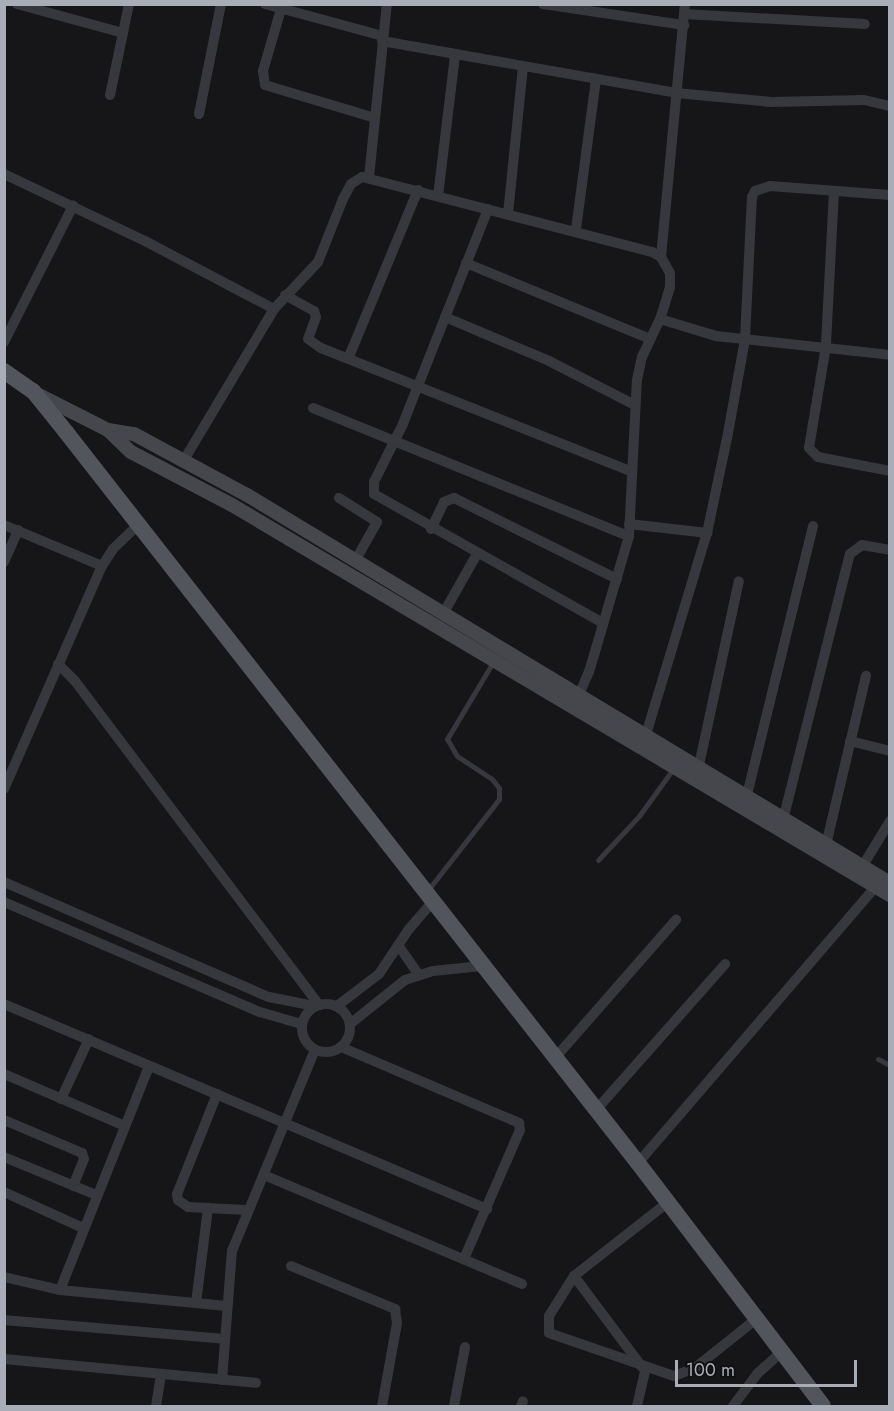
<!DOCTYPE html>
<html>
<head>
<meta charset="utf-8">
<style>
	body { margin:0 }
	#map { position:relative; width:894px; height:1411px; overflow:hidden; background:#161618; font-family:Jost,sans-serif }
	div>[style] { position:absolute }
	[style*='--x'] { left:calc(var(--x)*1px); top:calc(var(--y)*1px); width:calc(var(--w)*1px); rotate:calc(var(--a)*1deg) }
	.lane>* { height:5px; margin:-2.5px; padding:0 2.5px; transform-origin:2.5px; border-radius:2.5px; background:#37383d }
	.street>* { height:10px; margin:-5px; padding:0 5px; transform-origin:5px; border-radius:5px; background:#37383d }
	.street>.ring { margin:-5px; padding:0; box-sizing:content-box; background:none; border:10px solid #37383d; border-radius:50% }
	.secondary>* { height:14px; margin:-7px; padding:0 7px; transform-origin:7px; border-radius:7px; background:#45474d }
	.primary>* { height:16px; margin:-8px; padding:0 8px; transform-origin:8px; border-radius:8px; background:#53555c }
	span { translate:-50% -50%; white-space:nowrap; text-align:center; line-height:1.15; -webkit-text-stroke:4.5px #111113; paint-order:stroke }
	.frame { position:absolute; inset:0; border:6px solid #a8adb8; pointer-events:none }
	.scale { position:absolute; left:675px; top:1360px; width:182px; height:27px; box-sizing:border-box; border:3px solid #a8adb8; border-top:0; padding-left:8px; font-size:18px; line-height:21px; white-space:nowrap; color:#a8adb8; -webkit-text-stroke:4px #111113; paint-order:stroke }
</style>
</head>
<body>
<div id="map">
	<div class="lane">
		<div style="--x:598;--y:860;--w:60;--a:-47"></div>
		<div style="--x:639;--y:816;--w:58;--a:-54.1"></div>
		<div style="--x:428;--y:890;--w:115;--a:-52"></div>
		<div style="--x:499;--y:799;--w:11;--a:-90"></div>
		<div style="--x:499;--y:788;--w:11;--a:-128"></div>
		<div style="--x:492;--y:779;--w:42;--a:-146.7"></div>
		<div style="--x:457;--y:756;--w:20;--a:-120"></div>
		<div style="--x:447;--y:739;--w:90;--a:-59.1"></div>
		<div style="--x:878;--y:1059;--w:13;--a:27"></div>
	</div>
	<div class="street">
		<div style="--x:17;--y:4;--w:110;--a:15.3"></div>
		<div style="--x:265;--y:4;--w:122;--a:15.2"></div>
		<div style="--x:543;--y:4;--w:143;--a:8.5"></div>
		<div style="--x:281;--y:9;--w:65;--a:106.2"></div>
		<div style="--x:263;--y:71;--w:14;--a:82"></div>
		<div style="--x:265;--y:85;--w:115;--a:16.7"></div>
		<div style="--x:684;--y:14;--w:181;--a:3.2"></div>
		<div style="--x:382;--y:41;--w:299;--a:10"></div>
		<div style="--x:676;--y:93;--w:96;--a:5.4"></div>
		<div style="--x:772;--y:102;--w:92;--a:-1.2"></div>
		<div style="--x:864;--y:100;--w:27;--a:13"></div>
		<div style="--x:110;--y:95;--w:93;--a:-78.2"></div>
		<div style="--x:199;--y:114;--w:112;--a:-78.7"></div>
		<div style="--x:4;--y:174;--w:156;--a:25.4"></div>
		<div style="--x:145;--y:241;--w:146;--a:27.8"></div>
		<div style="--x:369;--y:177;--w:174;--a:-84.1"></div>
		<div style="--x:834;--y:191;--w:155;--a:93"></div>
		<div style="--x:826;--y:346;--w:103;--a:99.5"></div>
		<div style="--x:809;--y:448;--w:13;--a:45"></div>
		<div style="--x:818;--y:457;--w:73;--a:11"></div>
		<div style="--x:438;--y:196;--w:142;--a:-83.1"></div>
		<div style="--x:488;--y:209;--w:231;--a:111.6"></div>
		<div style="--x:403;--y:424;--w:65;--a:116.6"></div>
		<div style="--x:374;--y:482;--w:12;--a:90"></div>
		<div style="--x:374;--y:494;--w:263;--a:29.4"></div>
		<div style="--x:508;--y:214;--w:148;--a:-84.2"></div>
		<div style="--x:576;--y:229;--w:150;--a:-82.4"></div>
		<div style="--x:661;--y:257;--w:254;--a:-84.6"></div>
		<div style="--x:466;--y:263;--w:199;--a:22.4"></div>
		<div style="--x:285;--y:295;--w:33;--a:29"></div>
		<div style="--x:314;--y:311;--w:6;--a:72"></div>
		<div style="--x:316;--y:317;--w:23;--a:110"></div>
		<div style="--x:308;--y:339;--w:16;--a:35"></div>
		<div style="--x:321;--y:348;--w:333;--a:21.7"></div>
		<div style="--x:445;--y:317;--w:113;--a:22.9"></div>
		<div style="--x:549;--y:361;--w:97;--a:27.1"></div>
		<div style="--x:4;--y:342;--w:153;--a:-63.1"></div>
		<div style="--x:348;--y:359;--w:183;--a:-67.5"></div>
		<div style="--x:313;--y:408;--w:341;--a:22.1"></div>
		<div style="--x:184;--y:460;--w:176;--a:-59.2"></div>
		<div style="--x:274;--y:309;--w:64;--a:-46.9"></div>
		<div style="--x:318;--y:262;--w:68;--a:-68.4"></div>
		<div style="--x:343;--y:199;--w:17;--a:-62"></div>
		<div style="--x:351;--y:184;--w:13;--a:-32"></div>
		<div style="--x:362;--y:177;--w:300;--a:14.5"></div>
		<div style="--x:652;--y:252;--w:10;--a:29"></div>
		<div style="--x:661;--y:257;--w:18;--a:61"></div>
		<div style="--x:670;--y:273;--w:14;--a:90"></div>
		<div style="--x:670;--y:287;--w:34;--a:107"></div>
		<div style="--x:339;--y:498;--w:45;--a:32.3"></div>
		<div style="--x:377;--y:522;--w:45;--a:119.4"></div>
		<div style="--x:629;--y:524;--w:79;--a:6.6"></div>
		<div style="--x:4;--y:525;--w:106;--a:22.7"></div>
		<div style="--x:431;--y:529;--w:30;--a:-64"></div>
		<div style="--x:444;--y:502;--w:11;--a:-22"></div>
		<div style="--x:454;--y:498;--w:182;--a:26.4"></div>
		<div style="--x:4;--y:562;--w:35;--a:-66"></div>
		<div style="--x:443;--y:614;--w:69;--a:-60.5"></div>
		<div style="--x:58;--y:664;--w:24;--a:45"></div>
		<div style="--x:75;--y:681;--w:406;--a:53"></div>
		<div style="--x:576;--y:702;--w:33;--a:-67"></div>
		<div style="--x:589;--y:672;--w:142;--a:-73.6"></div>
		<div style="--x:629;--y:536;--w:156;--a:-87.1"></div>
		<div style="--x:637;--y:380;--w:24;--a:-78"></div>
		<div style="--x:642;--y:357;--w:42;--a:-64.7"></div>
		<div style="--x:660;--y:319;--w:59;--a:16.9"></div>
		<div style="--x:716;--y:336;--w:175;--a:6.2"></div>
		<div style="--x:645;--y:738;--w:214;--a:-73.2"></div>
		<div style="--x:707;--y:533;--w:102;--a:-78.1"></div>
		<div style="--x:728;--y:433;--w:96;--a:-79.7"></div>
		<div style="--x:745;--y:339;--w:142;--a:-87.2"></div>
		<div style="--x:752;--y:197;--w:7;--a:-63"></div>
		<div style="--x:755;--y:191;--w:16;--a:-18"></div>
		<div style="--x:770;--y:186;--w:120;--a:4.3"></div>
		<div style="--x:850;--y:741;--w:41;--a:14"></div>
		<div style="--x:698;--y:770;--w:193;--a:-77.8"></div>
		<div style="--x:4;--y:789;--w:244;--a:-66.3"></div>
		<div style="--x:102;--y:566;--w:20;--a:-57"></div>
		<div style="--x:113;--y:549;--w:35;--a:-44"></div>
		<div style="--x:746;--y:799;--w:281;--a:-76.2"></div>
		<div style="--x:783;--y:820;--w:274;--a:-75.9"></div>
		<div style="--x:850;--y:554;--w:15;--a:-37"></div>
		<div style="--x:862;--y:545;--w:28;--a:10"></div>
		<div style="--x:826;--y:845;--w:174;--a:-76.7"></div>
		<div style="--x:862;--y:867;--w:54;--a:-58.7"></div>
		<div style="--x:4;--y:882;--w:289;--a:23.5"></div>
		<div style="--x:269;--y:997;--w:47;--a:11.1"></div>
		<div style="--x:4;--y:902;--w:279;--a:23.3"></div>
		<div style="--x:260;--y:1012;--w:43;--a:16.3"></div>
		<div style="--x:398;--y:945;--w:37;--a:55"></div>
		<div class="ring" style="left:302px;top:1004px;width:38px;height:38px"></div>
		<div style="--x:4;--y:1004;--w:525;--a:23"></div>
		<div style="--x:337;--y:1006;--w:53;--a:-37.3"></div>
		<div style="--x:379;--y:974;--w:54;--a:-56.3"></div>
		<div style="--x:409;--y:929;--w:35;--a:-49"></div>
		<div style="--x:350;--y:1024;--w:70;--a:-38.7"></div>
		<div style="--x:405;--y:980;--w:29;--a:-18"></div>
		<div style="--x:433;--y:971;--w:49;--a:-5.8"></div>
		<div style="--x:341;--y:1047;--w:194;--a:23.1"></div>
		<div style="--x:519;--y:1123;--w:7;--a:82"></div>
		<div style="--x:520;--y:1130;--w:141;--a:113.5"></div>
		<div style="--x:555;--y:1058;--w:184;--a:-48.8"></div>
		<div style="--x:4;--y:1074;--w:132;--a:23.3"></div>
		<div style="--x:217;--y:1094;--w:108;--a:111.8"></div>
		<div style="--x:177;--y:1194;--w:6;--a:81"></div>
		<div style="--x:178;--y:1200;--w:12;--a:35"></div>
		<div style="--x:188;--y:1207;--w:58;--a:3"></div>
		<div style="--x:61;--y:1099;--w:66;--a:-65"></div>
		<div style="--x:596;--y:1110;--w:195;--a:-48.5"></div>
		<div style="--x:4;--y:1120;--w:85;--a:22.9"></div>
		<div style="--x:82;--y:1153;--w:6;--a:72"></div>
		<div style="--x:84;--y:1159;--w:29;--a:112"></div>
		<div style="--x:4;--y:1157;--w:100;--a:22.4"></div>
		<div style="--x:638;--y:1163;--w:364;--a:-49.3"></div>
		<div style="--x:264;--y:1175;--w:280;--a:22.9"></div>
		<div style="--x:4;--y:1192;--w:87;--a:24.5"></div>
		<div style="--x:667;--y:1203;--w:118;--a:141.9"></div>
		<div style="--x:574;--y:1276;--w:47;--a:122"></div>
		<div style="--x:549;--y:1316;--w:17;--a:90"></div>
		<div style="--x:549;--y:1333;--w:132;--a:19"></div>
		<div style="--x:674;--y:1376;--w:22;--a:-21"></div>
		<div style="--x:695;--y:1368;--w:77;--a:-38.7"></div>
		<div style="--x:291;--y:1266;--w:113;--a:22.5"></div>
		<div style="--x:395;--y:1309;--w:14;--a:82"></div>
		<div style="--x:397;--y:1323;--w:84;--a:100.2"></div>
		<div style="--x:574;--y:1276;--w:114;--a:53.2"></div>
		<div style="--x:4;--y:1277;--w:57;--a:13.1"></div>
		<div style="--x:60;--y:1290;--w:167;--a:5.5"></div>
		<div style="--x:60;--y:1290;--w:241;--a:-68.3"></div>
		<div style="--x:196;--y:1303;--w:96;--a:-82.8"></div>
		<div style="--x:4;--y:1320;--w:221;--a:4.9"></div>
		<div style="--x:4;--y:1359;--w:253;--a:5.4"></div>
		<div style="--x:222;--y:1380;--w:129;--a:-85.6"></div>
		<div style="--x:232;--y:1251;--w:217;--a:-67.6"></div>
		<div style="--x:156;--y:1406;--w:32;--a:-81"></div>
		<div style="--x:454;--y:1406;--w:60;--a:-79.4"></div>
		<div style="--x:521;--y:1406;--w:5;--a:-68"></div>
		<div style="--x:637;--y:1406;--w:39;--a:-77"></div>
		<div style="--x:733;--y:1406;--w:41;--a:-52.9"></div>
		<div style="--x:758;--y:1373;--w:30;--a:-42"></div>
	</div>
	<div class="secondary">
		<div style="--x:37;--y:394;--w:80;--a:26.9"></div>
		<div style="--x:108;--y:430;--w:32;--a:44"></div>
		<div style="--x:131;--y:452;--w:114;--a:27.7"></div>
		<div style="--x:232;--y:505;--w:765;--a:30.66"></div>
		<div style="--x:108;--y:430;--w:26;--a:9"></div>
		<div style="--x:134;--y:434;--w:128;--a:28.4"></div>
		<div style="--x:247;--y:495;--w:751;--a:31.11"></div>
	</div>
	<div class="primary">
		<div style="--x:4;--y:371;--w:35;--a:35"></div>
		<div style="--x:33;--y:391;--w:53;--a:51.2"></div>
		<div style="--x:66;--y:432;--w:928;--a:51.96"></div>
		<div style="--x:638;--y:1163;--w:305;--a:52.7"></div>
	</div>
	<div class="frame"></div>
	<div class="scale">100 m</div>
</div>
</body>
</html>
